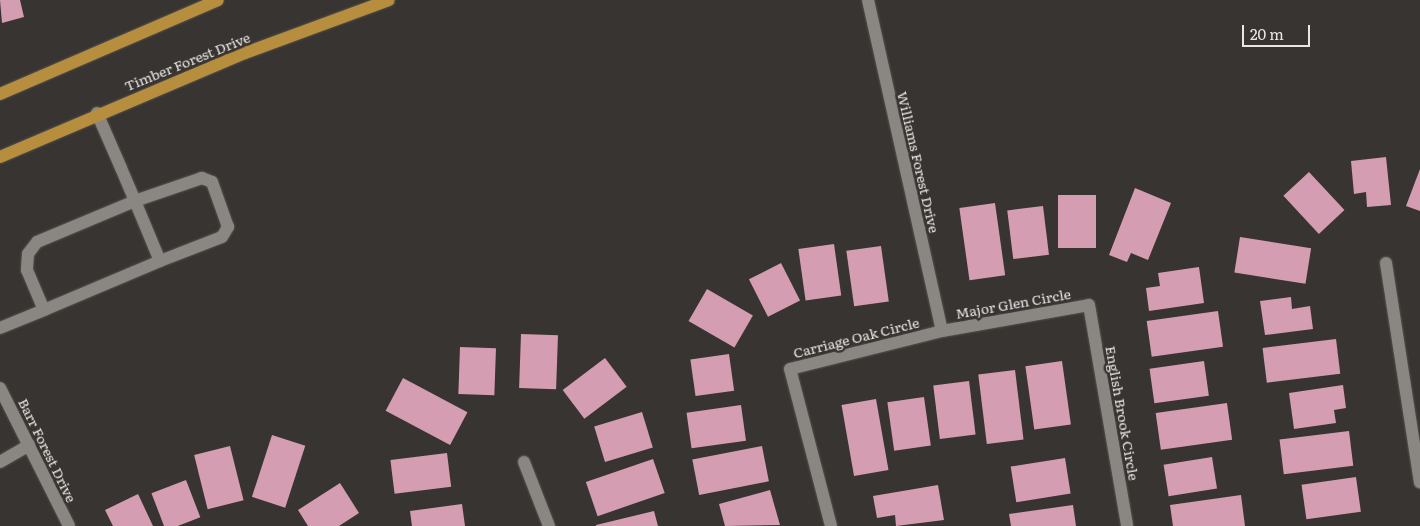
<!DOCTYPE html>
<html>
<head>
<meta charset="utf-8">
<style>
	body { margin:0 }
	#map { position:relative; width:1420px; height:526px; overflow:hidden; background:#383431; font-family:Literata,serif }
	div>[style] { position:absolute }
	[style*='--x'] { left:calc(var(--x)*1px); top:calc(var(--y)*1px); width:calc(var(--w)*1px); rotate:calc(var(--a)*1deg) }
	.building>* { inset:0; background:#d59db2; transform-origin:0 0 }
	.roads { filter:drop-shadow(0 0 1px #54514e) drop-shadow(0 0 1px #54514e) }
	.minor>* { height:12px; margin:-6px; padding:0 6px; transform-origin:6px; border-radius:6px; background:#8a8783 }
	.major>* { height:12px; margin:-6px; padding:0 6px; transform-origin:6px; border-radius:6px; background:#b68e3e }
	span { translate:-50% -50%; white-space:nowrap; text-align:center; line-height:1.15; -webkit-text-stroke:5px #383431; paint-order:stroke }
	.street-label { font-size:14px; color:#e9e7e5 }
	.scale { position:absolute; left:1242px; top:25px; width:68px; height:22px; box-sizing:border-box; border:2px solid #e9e7e5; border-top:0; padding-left:6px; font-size:15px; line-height:18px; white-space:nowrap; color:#e9e7e5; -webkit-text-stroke:4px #383431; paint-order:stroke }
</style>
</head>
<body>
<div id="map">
	<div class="building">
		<div style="clip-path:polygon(0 0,20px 0,24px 17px,2px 23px)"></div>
		<div style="clip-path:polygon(1386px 157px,1391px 205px,1367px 207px,1366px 192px,1354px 194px,1351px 161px)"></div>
		<div style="clip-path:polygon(1420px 169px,1420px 211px,1406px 206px)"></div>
		<div style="left:1309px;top:172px;width:52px;height:35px;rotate:47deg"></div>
		<div style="clip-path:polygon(1135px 188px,1171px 203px,1148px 260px,1131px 253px,1127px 262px,1109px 255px)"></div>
		<div style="left:1058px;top:195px;width:38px;height:53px"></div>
		<div style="left:995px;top:203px;width:73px;height:36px;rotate:82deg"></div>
		<div style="left:1043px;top:206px;width:49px;height:36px;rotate:83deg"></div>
		<div style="left:1240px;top:237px;width:72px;height:36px;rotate:9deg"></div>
		<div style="left:834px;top:244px;width:52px;height:36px;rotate:82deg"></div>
		<div style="left:881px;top:246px;width:56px;height:35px;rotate:82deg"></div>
		<div style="left:781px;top:263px;width:42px;height:36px;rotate:63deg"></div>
		<div style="clip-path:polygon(1199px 267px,1204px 303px,1149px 311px,1146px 288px,1160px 286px,1158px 273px)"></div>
		<div style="left:707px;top:289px;width:53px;height:37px;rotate:30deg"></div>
		<div style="clip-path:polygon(1291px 297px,1292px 309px,1310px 306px,1313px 329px,1265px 335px,1260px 301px)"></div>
		<div style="left:1218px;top:311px;width:36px;height:72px;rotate:82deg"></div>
		<div style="left:521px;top:334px;width:37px;height:54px;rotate:2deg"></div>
		<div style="left:1336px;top:339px;width:35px;height:74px;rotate:83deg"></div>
		<div style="left:460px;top:347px;width:36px;height:47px;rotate:2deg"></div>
		<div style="left:729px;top:354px;width:37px;height:39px;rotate:82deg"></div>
		<div style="left:605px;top:358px;width:36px;height:53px;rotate:53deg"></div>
		<div style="left:1062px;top:361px;width:64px;height:37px;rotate:82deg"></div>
		<div style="left:1204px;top:361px;width:35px;height:55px;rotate:82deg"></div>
		<div style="left:1015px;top:370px;width:70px;height:37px;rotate:83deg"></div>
		<div style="left:403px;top:378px;width:73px;height:37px;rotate:28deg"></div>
		<div style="left:969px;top:381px;width:54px;height:36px;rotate:83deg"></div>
		<div style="clip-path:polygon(1343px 385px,1346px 408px,1334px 410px,1336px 423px,1294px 429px,1289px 393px)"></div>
		<div style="left:924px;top:397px;width:49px;height:37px;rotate:82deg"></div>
		<div style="left:876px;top:399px;width:72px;height:35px;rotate:80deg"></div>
		<div style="left:1227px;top:403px;width:37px;height:72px;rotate:82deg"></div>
		<div style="left:741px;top:405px;width:36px;height:55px;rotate:82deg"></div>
		<div style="left:642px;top:412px;width:37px;height:50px;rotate:73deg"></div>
		<div style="left:1349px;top:431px;width:35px;height:70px;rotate:83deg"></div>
		<div style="left:272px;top:435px;width:35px;height:65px;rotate:18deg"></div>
		<div style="left:230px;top:446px;width:56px;height:37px;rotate:76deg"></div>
		<div style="left:762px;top:446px;width:36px;height:71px;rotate:79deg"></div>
		<div style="left:447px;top:453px;width:34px;height:57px;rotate:83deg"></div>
		<div style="left:1212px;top:457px;width:32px;height:49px;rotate:81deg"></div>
		<div style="left:1065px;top:458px;width:36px;height:55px;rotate:81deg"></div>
		<div style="left:653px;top:459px;width:36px;height:71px;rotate:71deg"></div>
		<div style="left:1356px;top:477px;width:35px;height:55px;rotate:82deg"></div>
		<div style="left:186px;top:480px;width:40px;height:37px;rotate:69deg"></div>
		<div style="clip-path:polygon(340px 483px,359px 513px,339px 526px,308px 526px,298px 510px)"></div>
		<div style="clip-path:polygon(938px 485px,944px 520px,896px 526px,895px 515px,877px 518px,873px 496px)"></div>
		<div style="clip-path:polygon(770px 490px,780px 525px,725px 526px,719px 504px)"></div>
		<div style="clip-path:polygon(138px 494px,153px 526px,113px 526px,105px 510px)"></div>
		<div style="clip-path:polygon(1241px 495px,1245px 526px,1173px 526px,1170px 505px)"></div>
		<div style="clip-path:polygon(462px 504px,465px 526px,412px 526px,410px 511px)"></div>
		<div style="clip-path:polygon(1073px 505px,1076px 526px,1011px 526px,1009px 514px)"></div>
		<div style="clip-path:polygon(654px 511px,658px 526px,596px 526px,596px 525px)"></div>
	</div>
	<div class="roads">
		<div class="minor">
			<div style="--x:868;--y:0;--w:339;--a:77.4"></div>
			<div style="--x:97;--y:113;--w:60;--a:66.4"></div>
			<div style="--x:121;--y:168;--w:36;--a:67"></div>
			<div style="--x:135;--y:201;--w:65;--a:67.4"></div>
			<div style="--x:160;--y:261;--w:66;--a:-21.2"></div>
			<div style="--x:222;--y:237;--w:12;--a:-59"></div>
			<div style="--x:228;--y:227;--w:48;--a:-109.6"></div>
			<div style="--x:212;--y:182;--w:11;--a:-158"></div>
			<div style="--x:202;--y:178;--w:71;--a:161.1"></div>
			<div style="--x:135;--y:201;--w:106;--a:157.3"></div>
			<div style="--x:37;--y:242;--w:15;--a:127"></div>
			<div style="--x:28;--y:254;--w:16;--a:94"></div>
			<div style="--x:27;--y:270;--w:43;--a:67"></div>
			<div style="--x:44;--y:310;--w:126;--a:-22.9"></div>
			<div style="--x:1386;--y:263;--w:222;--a:81.2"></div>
			<div style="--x:0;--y:328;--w:48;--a:-22.2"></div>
			<div style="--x:0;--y:388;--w:154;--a:63.4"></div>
			<div style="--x:0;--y:462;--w:34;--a:-30"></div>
			<div style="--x:524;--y:462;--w:69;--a:68.7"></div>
			<div style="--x:831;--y:526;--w:162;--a:-104.6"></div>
			<div style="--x:790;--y:369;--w:157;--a:-14"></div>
			<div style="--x:942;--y:331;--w:149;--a:-10"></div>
			<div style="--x:1089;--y:305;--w:224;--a:80.2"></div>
		</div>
		<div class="major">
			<div style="--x:0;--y:94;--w:237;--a:-23.3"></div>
			<div style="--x:0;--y:157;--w:266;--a:-23"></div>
			<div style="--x:245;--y:53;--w:153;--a:-20.2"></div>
		</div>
	</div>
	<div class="street-label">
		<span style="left:187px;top:61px;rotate:-22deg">Timber Forest Drive</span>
		<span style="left:919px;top:162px;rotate:77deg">Williams Forest Drive</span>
		<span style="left:1013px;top:303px;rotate:-10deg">Major Glen Circle</span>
		<span style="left:856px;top:337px;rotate:-14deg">Carriage Oak Circle</span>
		<span style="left:1123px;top:413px;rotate:80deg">English Brook Circle</span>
		<span style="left:48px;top:450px;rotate:64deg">Barr Forest Drive</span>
	</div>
	<div class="scale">20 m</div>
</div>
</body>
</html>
